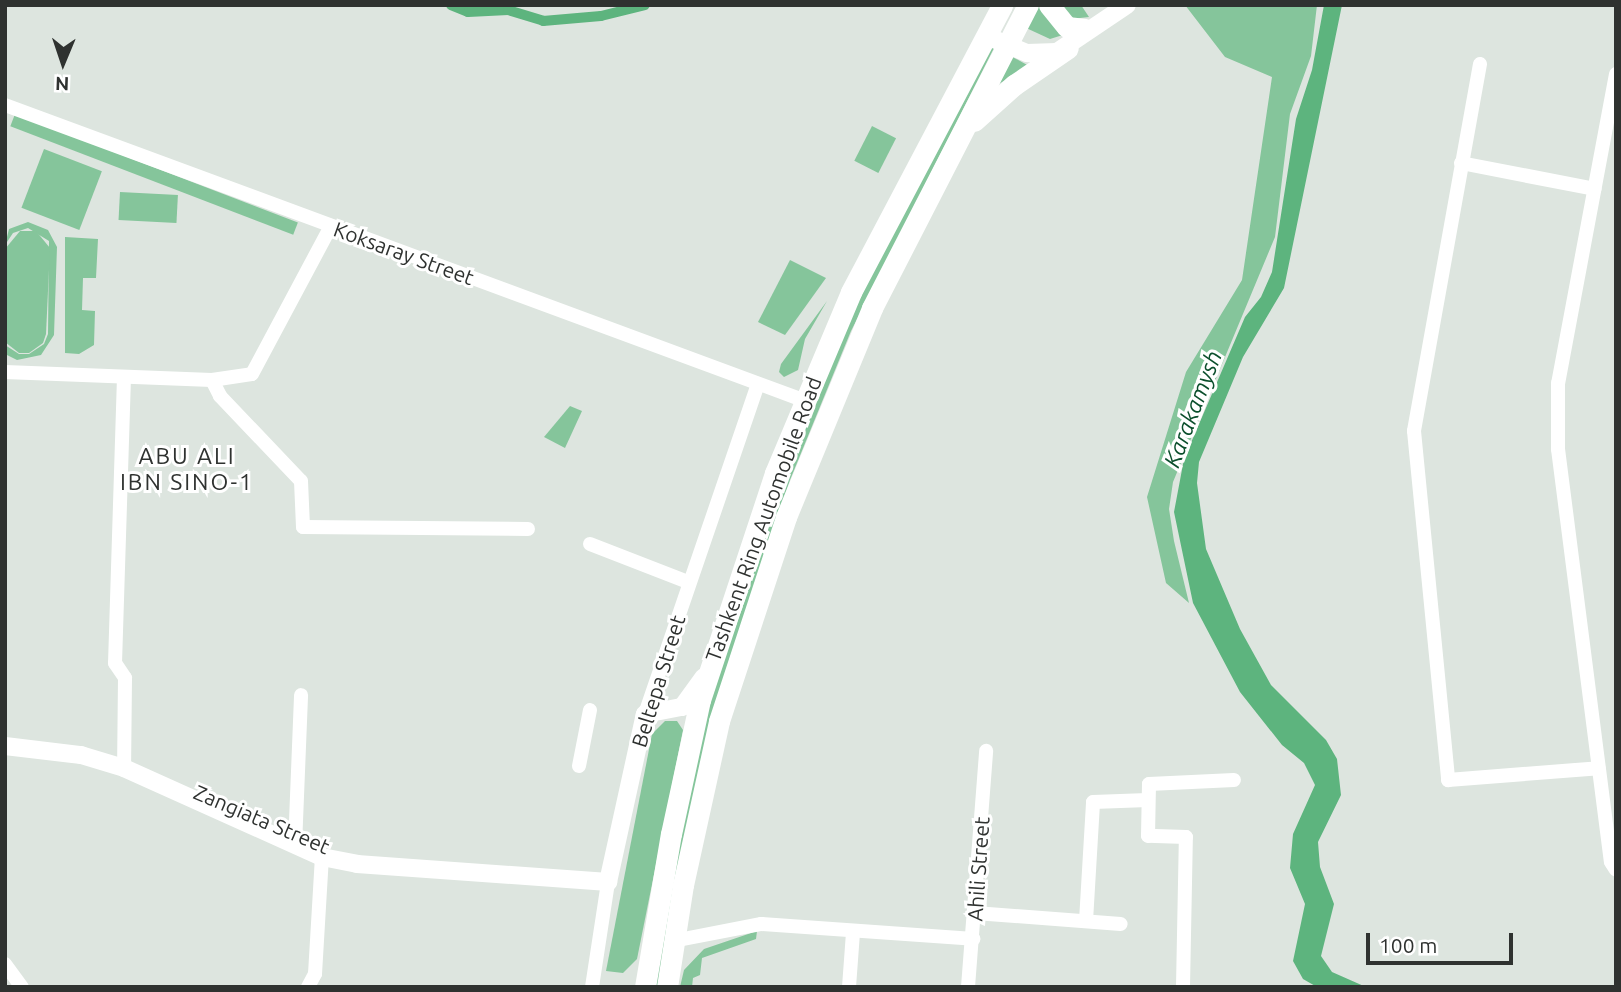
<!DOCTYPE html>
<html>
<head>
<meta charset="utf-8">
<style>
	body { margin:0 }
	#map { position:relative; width:1621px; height:992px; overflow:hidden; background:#dde5df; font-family:Ubuntu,sans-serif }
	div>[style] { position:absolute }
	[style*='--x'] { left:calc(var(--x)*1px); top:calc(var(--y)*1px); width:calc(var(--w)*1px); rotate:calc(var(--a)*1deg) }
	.green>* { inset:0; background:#85c59b; transform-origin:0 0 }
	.water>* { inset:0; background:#5db47e }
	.canal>* { height:10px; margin:-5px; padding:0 5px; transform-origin:5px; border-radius:5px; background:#5db47e }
	.minor>* { height:14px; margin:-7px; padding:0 7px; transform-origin:7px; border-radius:7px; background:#fff }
	.major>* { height:18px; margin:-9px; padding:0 9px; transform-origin:9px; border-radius:9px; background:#fff }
	.highway>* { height:21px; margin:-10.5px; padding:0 10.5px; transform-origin:10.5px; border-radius:10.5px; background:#fff }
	span { translate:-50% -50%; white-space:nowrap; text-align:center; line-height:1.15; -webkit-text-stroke:6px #fff; paint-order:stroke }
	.street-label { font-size:21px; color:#2f3230 }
	.water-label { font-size:23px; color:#0b4f2c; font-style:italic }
	.neighbourhood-label { font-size:23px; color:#2f3230; letter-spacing:2px }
	.frame { position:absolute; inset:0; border:7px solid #2f3230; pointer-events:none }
	.north { position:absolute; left:28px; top:28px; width:70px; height:70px; -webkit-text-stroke:5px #fff; paint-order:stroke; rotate:182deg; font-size:19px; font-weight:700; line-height:28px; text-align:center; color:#2f3230 }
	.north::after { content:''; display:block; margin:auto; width:24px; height:32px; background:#2f3230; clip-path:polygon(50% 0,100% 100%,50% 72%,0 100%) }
	.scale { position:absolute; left:1366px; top:933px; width:147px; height:32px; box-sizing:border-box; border:4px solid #2f3230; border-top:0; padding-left:9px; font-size:21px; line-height:24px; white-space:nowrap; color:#2f3230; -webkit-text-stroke:5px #fff; paint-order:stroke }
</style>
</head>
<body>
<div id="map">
	<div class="green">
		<div style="clip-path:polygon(1037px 5px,1043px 5px,1066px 34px,1050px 39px,1024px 27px)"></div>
		<div style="clip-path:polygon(1056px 5px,1081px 5px,1089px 17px,1071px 19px)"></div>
		<div style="clip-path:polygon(1185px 5px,1317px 5px,1311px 56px,1290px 114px,1275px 237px,1173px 482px,1169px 509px,1174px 541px,1189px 603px,1166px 583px,1147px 497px,1186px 372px,1242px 280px,1272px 77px,1225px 57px)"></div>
		<div style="clip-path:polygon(988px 45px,994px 48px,851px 331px,790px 480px,714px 707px,659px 987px,653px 987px,690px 780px,719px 663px,785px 474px,846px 326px)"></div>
		<div style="clip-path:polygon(1009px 55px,1029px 66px,992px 88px)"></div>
		<div style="left:15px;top:114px;width:303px;height:13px;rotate:21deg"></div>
		<div style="left:872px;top:126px;width:27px;height:39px;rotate:27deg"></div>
		<div style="left:44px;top:149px;width:62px;height:63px;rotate:21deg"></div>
		<div style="left:120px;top:192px;width:58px;height:28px;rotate:3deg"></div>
		<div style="clip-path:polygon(28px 222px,48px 230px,57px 247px,54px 335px,41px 355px,17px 360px,5px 354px,5px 345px,19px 354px,29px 354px,44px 344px,48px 334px,49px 241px,28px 228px,13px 233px,5px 245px,9px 229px)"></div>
		<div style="clip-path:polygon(20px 231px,36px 231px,50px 248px,46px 334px,43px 343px,29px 353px,19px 353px,5px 342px,5px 249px)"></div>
		<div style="clip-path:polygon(65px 237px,98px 239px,96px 278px,83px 278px,82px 310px,95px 311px,94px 345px,79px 354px,65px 353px)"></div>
		<div style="clip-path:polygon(790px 260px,826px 278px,785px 335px,758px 322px)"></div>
		<div style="clip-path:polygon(827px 301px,805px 339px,798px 370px,784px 377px,779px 372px,781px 364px)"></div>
		<div style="clip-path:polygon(570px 406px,582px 411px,565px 448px,544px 437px)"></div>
		<div style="clip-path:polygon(665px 721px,677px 721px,683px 730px,637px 959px,623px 973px,606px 971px,652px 734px)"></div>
		<div style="clip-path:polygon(757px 931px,756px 939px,702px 958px,700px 975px,693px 978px,692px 987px,680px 987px,684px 970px,704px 949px)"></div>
	</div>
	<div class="water">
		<div style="clip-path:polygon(1324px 5px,1342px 5px,1284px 288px,1243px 357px,1199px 462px,1197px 483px,1206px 549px,1240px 629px,1271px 685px,1326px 740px,1337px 759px,1341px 795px,1318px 842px,1320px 867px,1334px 904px,1321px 956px,1332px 972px,1366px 987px,1317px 987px,1303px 979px,1293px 961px,1305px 904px,1290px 868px,1293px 834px,1315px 785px,1304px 763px,1282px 745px,1240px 692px,1193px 603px,1174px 512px,1184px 459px,1245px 317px,1261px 297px,1272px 272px,1296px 119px,1312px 70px)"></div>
	</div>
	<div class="canal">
		<div style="--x:451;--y:5;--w:18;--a:22"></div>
		<div style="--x:468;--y:12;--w:40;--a:-2.9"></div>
		<div style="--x:508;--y:10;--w:37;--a:17"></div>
		<div style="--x:543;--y:21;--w:58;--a:-4.9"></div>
		<div style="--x:601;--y:16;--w:45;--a:-14"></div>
	</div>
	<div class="minor">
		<div style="--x:1480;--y:64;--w:373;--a:100.2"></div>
		<div style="--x:1414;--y:431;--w:351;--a:84.4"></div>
		<div style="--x:1448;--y:780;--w:151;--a:-4.5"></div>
		<div style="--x:1616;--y:74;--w:314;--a:100.6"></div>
		<div style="--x:1558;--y:383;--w:66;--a:90"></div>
		<div style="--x:1558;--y:449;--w:416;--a:82.7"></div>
		<div style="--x:1611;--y:862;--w:9;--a:58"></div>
		<div style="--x:5;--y:105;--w:851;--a:20.29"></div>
		<div style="--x:1461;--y:163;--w:136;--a:11"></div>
		<div style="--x:5;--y:372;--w:207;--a:2.2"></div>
		<div style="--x:212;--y:380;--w:18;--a:63"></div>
		<div style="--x:220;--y:396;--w:117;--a:46.4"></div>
		<div style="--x:301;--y:481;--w:46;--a:87.5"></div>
		<div style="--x:303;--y:527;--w:225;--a:0.5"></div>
		<div style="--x:124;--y:377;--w:286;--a:91.8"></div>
		<div style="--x:115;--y:663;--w:18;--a:56"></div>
		<div style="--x:125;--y:678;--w:90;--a:90.6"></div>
		<div style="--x:212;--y:380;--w:40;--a:-8.5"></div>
		<div style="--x:252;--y:374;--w:168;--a:-61.9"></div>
		<div style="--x:590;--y:544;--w:105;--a:21.2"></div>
		<div style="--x:645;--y:714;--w:349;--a:-71.1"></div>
		<div style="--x:579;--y:766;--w:57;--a:-78.9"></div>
		<div style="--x:295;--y:846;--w:151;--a:-87.7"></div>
		<div style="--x:975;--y:913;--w:146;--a:4.3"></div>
		<div style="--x:1086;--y:921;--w:119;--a:-86.6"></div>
		<div style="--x:1093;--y:802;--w:55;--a:-2.1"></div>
		<div style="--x:673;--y:941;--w:90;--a:-10.9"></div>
		<div style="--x:761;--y:924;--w:213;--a:4"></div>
		<div style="--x:5;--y:964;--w:29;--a:54"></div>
		<div style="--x:308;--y:987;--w:15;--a:-62"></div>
		<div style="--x:315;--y:974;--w:117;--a:-86.6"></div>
		<div style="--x:592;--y:987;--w:106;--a:-81.3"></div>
		<div style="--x:849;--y:987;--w:55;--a:-85.8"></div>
		<div style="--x:968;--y:987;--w:237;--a:-85.6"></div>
		<div style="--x:1183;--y:987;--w:150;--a:-88.9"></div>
		<div style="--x:1186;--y:837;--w:38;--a:-178"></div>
		<div style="--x:1148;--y:836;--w:52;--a:-88.9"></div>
		<div style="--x:1149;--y:784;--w:85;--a:-2.7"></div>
	</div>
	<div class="major">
		<div style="--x:996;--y:40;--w:34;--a:23"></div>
		<div style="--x:1027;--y:53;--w:30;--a:-2"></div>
		<div style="--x:1057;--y:52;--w:84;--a:-33.9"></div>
		<div style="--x:5;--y:746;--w:77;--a:6.8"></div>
		<div style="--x:81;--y:755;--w:45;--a:16.8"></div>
		<div style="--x:124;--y:768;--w:217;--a:24.2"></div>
		<div style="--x:322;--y:857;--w:36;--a:11"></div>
		<div style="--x:357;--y:864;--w:252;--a:4.1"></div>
		<div style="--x:608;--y:882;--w:172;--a:-77.6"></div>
		<div style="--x:645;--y:714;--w:38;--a:-11"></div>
		<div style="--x:682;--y:707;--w:37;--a:-54"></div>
	</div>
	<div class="highway">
		<div style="--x:1049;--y:5;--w:28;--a:51"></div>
		<div style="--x:1067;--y:27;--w:18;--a:6"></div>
		<div style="--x:974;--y:121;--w:54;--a:-42"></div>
		<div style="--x:1014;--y:85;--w:65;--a:-34.4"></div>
		<div style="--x:645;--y:987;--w:155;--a:-80.4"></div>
		<div style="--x:671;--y:834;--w:137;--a:-77.8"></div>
		<div style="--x:700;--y:700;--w:239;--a:-71.7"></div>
		<div style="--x:775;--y:473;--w:196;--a:-67.2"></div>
		<div style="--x:851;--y:292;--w:324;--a:-62.2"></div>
		<div style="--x:667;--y:987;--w:103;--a:-81.1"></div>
		<div style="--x:683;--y:885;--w:168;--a:-77.6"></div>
		<div style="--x:719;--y:721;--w:215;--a:-71.8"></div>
		<div style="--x:786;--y:517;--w:226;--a:-67.6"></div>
		<div style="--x:872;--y:308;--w:341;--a:-62.8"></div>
	</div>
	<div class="street-label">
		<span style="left:404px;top:253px;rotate:20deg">Koksaray Street</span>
		<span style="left:763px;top:519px;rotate:-70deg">Tashkent Ring Automobile Road</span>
		<span style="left:658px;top:681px;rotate:-73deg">Beltepa Street</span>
		<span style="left:262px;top:819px;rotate:23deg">Zangiata Street</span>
		<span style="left:978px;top:869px;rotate:-86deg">Ahili Street</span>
	</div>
	<div class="water-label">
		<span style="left:1193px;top:409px;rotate:-69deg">Karakamysh</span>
	</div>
	<div class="neighbourhood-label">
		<span style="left:187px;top:469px">ABU ALI<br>IBN SINO-1</span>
	</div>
	<div class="frame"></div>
	<div class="north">N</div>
	<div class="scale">100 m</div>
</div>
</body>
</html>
